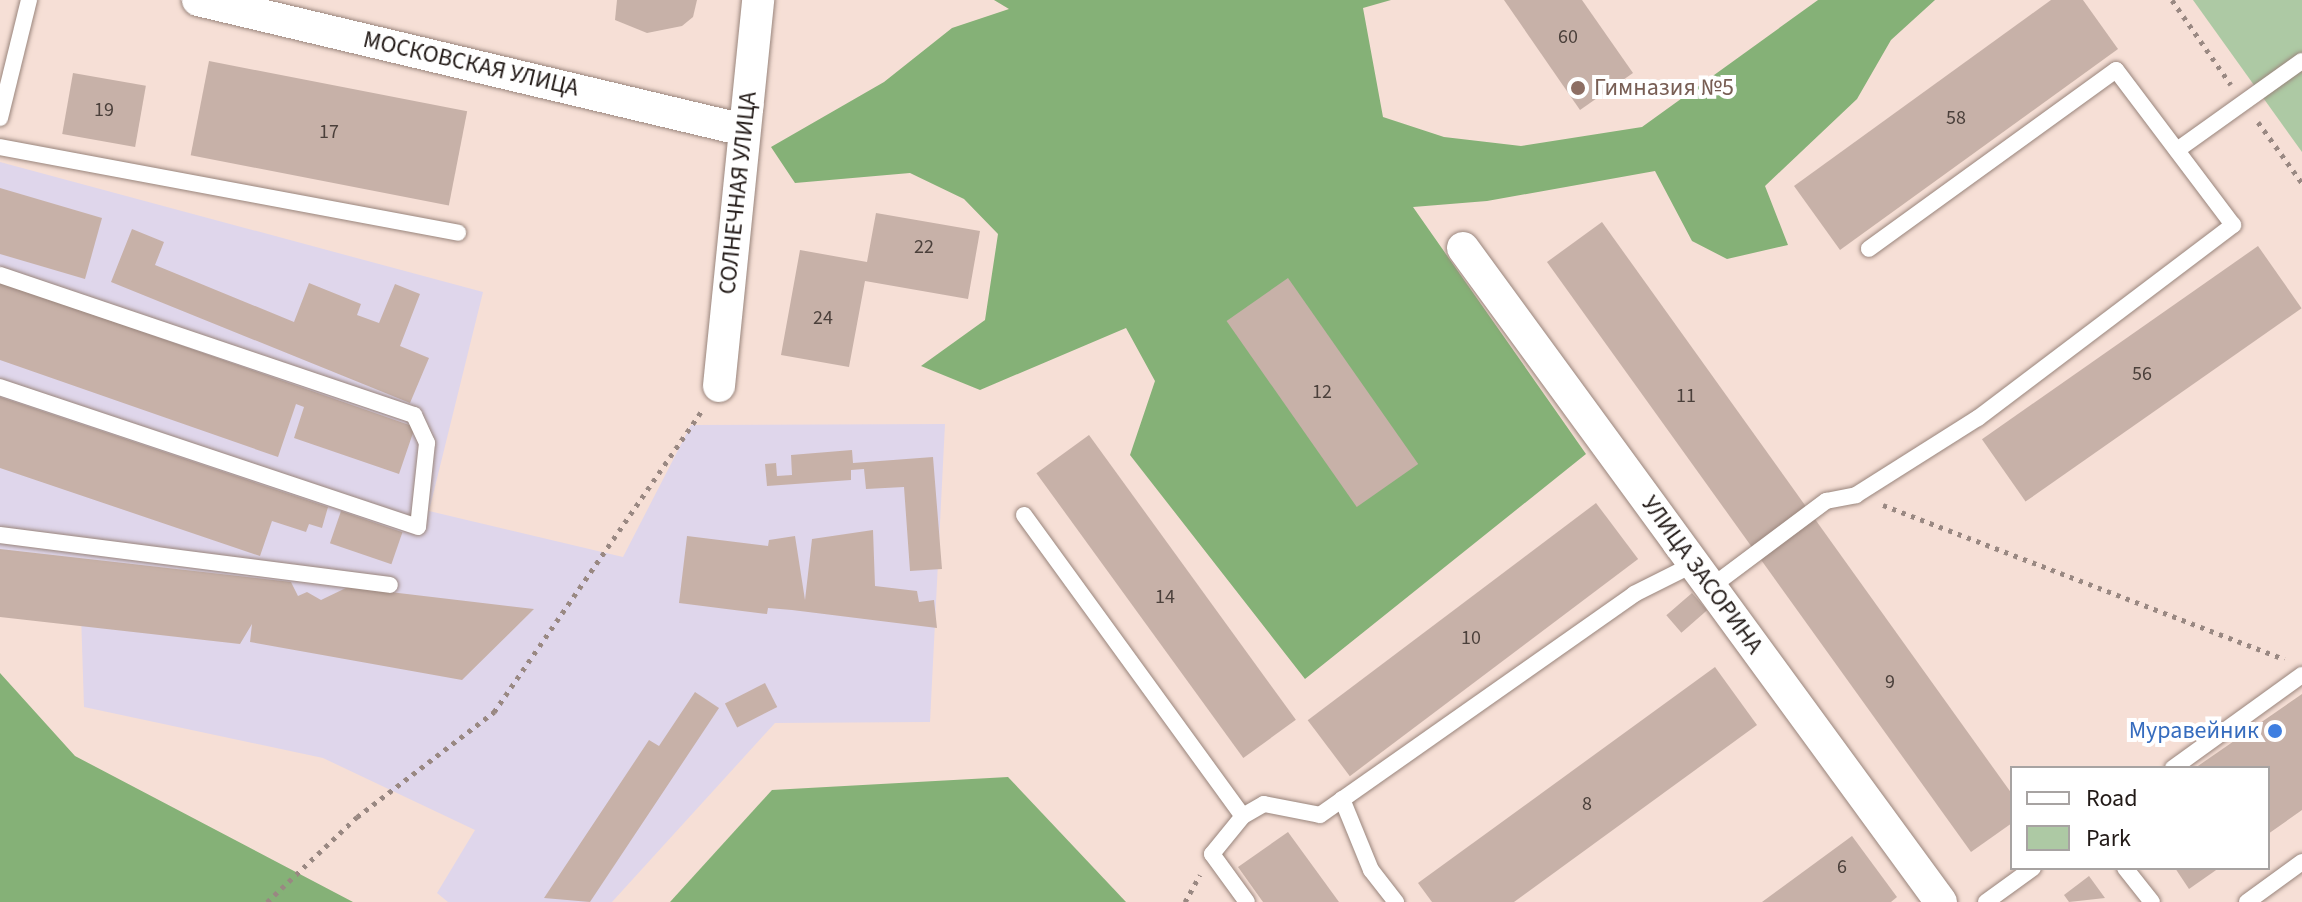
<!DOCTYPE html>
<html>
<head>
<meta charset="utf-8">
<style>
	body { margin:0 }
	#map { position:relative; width:2302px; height:902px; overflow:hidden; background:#f6dfd6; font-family:"Source Sans 3",sans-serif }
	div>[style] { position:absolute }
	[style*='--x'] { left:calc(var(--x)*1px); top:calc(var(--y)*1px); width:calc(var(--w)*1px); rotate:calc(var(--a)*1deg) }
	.industrial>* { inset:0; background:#dfd6eb }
	.green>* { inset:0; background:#adc9a4 }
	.forest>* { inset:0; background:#85b177 }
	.building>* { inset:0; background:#c7b1a8; transform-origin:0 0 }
	.path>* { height:5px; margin-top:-2.5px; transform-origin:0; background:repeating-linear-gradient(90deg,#998882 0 4px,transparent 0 10px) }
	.roads { filter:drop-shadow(0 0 2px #99857c) drop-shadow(0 0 2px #99857c) }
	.lane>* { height:16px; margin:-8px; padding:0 8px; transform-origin:8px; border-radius:8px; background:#fff }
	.street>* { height:32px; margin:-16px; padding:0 16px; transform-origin:16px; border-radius:16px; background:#fff }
	.dots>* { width:22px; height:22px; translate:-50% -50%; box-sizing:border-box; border:4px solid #fff; border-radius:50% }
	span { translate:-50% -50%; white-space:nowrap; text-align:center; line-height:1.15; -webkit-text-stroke:8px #fff; paint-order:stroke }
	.number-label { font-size:20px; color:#4b403b }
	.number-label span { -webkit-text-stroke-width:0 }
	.street-label { font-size:24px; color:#221a17 }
	.education-label { font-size:24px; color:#785e54 }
	.left { translate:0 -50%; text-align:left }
	.shop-label { font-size:24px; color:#366cbe }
	.right { translate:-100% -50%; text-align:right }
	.legend { position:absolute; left:2010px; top:766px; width:260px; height:104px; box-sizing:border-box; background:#fff; border:2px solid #a7a3a2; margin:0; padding:10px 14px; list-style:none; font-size:24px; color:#221a17 }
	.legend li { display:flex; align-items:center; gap:16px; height:40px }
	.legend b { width:40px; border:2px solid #a7a3a2 }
</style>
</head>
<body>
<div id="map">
	<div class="industrial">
		<div style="clip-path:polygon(0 162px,483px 292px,429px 511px,623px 557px,691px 425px,945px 424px,930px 722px,775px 723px,612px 902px,448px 902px,437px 893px,475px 830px,323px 758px,84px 707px,81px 614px,0 608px)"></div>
	</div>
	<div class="green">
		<div style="clip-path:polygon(2193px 0,2302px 0,2302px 152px)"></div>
	</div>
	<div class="forest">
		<div style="clip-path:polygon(994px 0,1391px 0,1363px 8px,1383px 117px,1444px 137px,1521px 146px,1642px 127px,1818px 0,1935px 0,1891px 40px,1857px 99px,1765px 186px,1788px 245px,1727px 259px,1692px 241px,1655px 171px,1487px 201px,1413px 207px,1586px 454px,1305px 679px,1130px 455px,1155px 381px,1126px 328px,980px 390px,921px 366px,985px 320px,998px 234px,964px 199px,910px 173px,795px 183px,771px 147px,884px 82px,952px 28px,1009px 9px)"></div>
		<div style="clip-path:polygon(0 673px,75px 756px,353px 902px,0 902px)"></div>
		<div style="clip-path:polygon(1008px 777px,1126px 902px,670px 902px,772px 790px)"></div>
	</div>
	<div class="building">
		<div style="clip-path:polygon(617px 0,697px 0,693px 17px,682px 26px,647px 33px,615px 20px)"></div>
		<div style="clip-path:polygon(1504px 0,1582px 0,1633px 73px,1580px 110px)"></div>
		<div style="clip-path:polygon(2051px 0,2083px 0,2118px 49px,1840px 250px,1794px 186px)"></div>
		<div style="left:209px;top:61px;width:263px;height:96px;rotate:11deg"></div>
		<div style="left:73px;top:73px;width:74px;height:62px;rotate:10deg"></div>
		<div style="clip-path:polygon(0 188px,102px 218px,85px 279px,0 254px)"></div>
		<div style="clip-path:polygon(876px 213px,980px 231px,968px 299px,865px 281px,849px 367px,781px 355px,800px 250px,867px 262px)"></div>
		<div style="clip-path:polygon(1602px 222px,2012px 794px,2012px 823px,1971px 852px,1547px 262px)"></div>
		<div style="clip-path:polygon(132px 229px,164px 242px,155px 265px,294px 322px,309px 283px,361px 304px,357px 315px,379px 323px,395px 284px,420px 294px,400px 346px,429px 358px,410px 403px,111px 282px)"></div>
		<div style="left:2258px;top:246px;width:76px;height:337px;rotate:55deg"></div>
		<div style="left:1288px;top:278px;width:227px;height:75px;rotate:55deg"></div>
		<div style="clip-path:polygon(0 282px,415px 427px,399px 474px,294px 438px,304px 407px,296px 404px,278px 457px,0 360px)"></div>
		<div style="clip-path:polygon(0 397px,328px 507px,322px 528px,309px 524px,306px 532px,272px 521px,260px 556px,0 468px)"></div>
		<div style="left:1089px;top:435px;width:352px;height:65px;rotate:54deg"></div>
		<div style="clip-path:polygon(852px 450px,853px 463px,933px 457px,942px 569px,910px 571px,904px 487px,866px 489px,864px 469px,851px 470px,851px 480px,767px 486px,765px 464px,776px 463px,777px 476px,792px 475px,791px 455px)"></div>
		<div style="left:1596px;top:503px;width:70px;height:361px;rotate:53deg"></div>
		<div style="left:341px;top:511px;width:65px;height:34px;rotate:19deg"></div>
		<div style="clip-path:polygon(873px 530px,875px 586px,917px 591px,919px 602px,934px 600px,937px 628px,792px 610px,768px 608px,767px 614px,679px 603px,687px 536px,768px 546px,769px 540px,795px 536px,805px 600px,812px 539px)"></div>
		<div style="clip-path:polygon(0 549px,291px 582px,298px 596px,307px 592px,321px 600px,348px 587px,534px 609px,462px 680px,250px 642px,252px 624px,240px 644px,0 617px)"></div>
		<div style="left:1692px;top:593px;width:23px;height:34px;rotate:49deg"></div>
		<div style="clip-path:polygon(1715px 667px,1757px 725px,1514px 902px,1432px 902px,1418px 883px)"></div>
		<div style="left:765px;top:683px;width:27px;height:45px;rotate:63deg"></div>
		<div style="clip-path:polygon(695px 692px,719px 708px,590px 902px,544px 898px,649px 740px,659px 746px)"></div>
		<div style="clip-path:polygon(2302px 694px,2302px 810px,2268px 834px,2268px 768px,2195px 768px)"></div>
		<div style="clip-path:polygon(1288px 832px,1339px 902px,1263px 902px,1238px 867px)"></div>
		<div style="clip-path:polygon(1852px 836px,1897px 897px,1891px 902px,1762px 902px)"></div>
		<div style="clip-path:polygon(2175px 868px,2219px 868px,2189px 889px)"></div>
		<div style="clip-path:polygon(2089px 876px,2105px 898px,2069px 902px,2064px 895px)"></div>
	</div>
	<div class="path">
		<div style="--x:2172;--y:0;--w:103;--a:55.2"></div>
		<div style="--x:2258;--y:122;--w:75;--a:54.2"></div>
		<div style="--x:1883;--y:505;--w:430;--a:21"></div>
		<div style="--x:267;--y:902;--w:124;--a:-43.4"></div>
		<div style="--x:357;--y:817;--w:173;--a:-37.5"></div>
		<div style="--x:494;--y:712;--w:367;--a:-55.4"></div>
		<div style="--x:1185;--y:902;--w:31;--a:-61"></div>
	</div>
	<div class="roads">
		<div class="lane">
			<div style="--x:0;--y:118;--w:122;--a:-76.2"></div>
			<div style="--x:0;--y:147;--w:466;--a:10.6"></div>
			<div style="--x:2177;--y:150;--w:153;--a:-35.5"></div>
			<div style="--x:0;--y:275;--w:437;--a:18.7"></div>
			<div style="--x:414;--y:415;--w:31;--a:65"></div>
			<div style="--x:427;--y:443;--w:84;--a:96.1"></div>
			<div style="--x:418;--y:527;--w:441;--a:-161.5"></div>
			<div style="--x:1024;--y:515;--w:372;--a:54"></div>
			<div style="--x:1243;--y:816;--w:49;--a:129.2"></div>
			<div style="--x:1212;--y:854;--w:59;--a:53.9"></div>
			<div style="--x:0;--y:535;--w:393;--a:7.3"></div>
			<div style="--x:1711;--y:587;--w:144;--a:-36.8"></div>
			<div style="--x:1826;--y:501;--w:31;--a:-11"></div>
			<div style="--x:1856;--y:495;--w:144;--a:-32.3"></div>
			<div style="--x:1978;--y:418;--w:320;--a:-37.1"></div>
			<div style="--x:2233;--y:225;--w:194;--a:-127"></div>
			<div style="--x:2116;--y:70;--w:305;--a:144.1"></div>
			<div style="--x:2173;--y:768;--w:159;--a:-35.8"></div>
			<div style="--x:1342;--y:799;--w:77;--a:67.8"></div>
			<div style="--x:1371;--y:870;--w:41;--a:52"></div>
			<div style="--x:1243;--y:816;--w:24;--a:-30"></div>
			<div style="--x:1264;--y:804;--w:57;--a:11.1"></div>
			<div style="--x:1320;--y:815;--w:384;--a:-35.1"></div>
			<div style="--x:1634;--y:594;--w:67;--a:-26.6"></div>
			<div style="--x:2125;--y:868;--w:43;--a:51.5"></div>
			<div style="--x:1986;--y:902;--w:58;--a:-35.9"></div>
			<div style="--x:2247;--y:902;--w:68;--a:-36"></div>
		</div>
		<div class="street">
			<div style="--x:198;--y:0;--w:561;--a:13.39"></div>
			<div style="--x:1463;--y:248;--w:810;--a:53.84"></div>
			<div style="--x:719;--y:386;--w:388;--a:-84.2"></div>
		</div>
	</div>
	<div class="dots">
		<div style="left:1578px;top:88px;background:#8d6e63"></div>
		<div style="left:2275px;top:731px;background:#3f7fe0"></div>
	</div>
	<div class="number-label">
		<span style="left:1568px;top:37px">60</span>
		<span style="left:104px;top:110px">19</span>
		<span style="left:1956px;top:118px">58</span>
		<span style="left:329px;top:132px">17</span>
		<span style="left:924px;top:247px">22</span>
		<span style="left:823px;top:318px">24</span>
		<span style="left:2142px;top:374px">56</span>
		<span style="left:1322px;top:392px">12</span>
		<span style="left:1686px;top:396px">11</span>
		<span style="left:1165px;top:597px">14</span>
		<span style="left:1471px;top:638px">10</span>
		<span style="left:1890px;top:682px">9</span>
		<span style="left:1587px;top:804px">8</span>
		<span style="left:1842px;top:867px">6</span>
	</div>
	<div class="street-label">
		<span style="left:471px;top:64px;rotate:13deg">МОСКОВСКАЯ УЛИЦА</span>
		<span style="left:738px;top:193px;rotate:-84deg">СОЛНЕЧНАЯ УЛИЦА</span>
		<span style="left:1702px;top:575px;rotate:54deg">УЛИЦА ЗАСОРИНА</span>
	</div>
	<div class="education-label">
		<span class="left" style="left:1594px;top:88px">Гимназия №5</span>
	</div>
	<div class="shop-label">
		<span class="right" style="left:2259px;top:731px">Муравейник</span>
	</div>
	<ul class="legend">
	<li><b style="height:10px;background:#fff"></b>Road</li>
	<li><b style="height:22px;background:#adc9a4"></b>Park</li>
	</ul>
</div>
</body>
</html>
